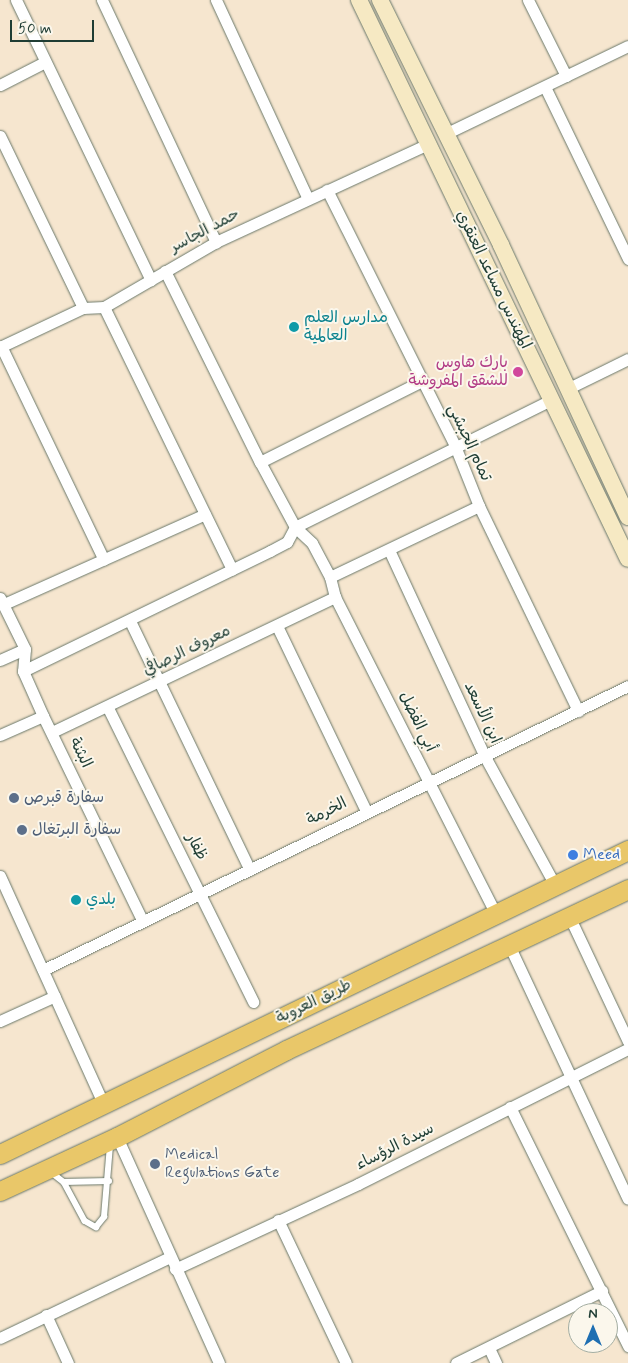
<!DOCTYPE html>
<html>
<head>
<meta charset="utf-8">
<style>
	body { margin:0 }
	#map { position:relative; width:628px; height:1363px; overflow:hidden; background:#f6e6cf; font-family:Mynerve,"Playpen Sans Arabic",sans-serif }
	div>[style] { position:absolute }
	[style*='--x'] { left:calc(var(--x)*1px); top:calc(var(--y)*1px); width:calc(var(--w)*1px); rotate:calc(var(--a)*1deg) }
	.roads { filter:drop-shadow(0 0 1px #6a786a) drop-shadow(0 0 1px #6a786a) }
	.lane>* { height:5.5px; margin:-2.75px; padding:0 2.75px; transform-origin:2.75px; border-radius:2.75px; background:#fff }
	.street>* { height:11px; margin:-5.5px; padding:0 5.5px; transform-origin:5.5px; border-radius:5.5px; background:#fff }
	.secondary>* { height:16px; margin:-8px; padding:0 8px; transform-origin:8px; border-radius:8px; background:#f6e9c3 }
	.primary>* { height:19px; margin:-9.5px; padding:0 9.5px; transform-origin:9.5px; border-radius:9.5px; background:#e9c769 }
	.dots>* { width:14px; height:14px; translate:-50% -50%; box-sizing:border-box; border:2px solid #fbf7ec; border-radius:50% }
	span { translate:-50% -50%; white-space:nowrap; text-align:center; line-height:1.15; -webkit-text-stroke:4px #fbf7ec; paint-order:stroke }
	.street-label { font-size:16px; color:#1f3d34 }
	.culture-label { font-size:16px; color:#0d838f }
	.left { translate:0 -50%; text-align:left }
	.hotel-label { font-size:16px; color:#b23c85 }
	.right { translate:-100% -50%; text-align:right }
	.service-label { font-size:16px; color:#4e5e75 }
	.shop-label { font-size:16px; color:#366cbe }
	.north { position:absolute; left:568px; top:1303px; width:50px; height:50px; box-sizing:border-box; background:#fbf7ec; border:1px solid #a3ada2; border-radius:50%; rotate:0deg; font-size:14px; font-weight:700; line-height:20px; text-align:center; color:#1f3d34 }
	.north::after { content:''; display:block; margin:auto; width:18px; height:22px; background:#1f6fb2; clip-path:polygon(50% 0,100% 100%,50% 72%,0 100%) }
	.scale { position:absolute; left:10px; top:20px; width:84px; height:22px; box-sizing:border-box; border:2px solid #1f3d34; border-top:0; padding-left:6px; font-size:15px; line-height:18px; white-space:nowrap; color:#1f3d34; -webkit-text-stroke:4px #fbf7ec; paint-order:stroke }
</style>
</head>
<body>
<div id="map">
	<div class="roads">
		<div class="lane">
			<div style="--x:51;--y:1172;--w:16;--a:38"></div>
			<div style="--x:64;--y:1182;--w:44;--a:61.7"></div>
			<div style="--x:85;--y:1221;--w:13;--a:29"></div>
			<div style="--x:96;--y:1227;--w:13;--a:-51"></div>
			<div style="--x:104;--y:1217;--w:72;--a:-85.2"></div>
			<div style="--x:64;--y:1182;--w:45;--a:-1.3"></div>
		</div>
		<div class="street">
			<div style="--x:16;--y:0;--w:311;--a:64.3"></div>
			<div style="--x:102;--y:0;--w:268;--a:64.8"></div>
			<div style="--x:216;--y:0;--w:219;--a:65.2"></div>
			<div style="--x:528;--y:0;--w:85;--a:63.4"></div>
			<div style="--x:0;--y:85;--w:51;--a:-27.1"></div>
			<div style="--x:545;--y:87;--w:191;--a:64.2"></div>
			<div style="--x:445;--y:134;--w:203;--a:-25.7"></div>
			<div style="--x:0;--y:136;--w:191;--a:64.2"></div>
			<div style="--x:327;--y:190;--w:286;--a:63.4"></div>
			<div style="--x:455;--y:446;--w:65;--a:68.2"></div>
			<div style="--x:479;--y:506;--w:228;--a:64.2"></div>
			<div style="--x:165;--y:271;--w:213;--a:63.6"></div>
			<div style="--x:260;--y:462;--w:74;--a:61.7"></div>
			<div style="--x:295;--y:527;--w:23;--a:43"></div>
			<div style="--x:312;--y:543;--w:38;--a:62"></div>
			<div style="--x:330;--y:577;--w:21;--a:76"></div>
			<div style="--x:335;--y:597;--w:356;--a:63.1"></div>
			<div style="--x:104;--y:307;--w:292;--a:64"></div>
			<div style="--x:1;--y:346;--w:237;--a:64.3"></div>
			<div style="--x:0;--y:347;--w:92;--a:-25.2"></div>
			<div style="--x:83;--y:308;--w:21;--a:-3"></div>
			<div style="--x:104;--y:307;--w:129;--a:-30.1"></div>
			<div style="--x:216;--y:242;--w:234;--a:-24.8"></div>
			<div style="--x:567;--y:389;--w:68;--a:-26.2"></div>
			<div style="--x:260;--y:462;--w:181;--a:-26.6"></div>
			<div style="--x:389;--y:550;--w:226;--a:65.1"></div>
			<div style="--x:484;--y:755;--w:148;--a:61.4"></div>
			<div style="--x:330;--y:577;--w:165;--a:-25.5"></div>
			<div style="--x:0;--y:598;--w:57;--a:63.9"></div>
			<div style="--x:25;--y:649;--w:22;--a:95"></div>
			<div style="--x:23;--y:671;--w:49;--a:66"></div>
			<div style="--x:43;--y:716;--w:227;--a:64.1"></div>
			<div style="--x:4;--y:604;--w:220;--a:-24.1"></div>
			<div style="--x:130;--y:621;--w:276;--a:64.3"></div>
			<div style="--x:277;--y:626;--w:205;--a:64.3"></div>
			<div style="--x:0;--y:660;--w:27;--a:-24"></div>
			<div style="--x:23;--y:671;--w:275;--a:-25.9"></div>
			<div style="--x:270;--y:551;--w:19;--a:-28"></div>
			<div style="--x:287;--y:542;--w:17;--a:-62"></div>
			<div style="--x:295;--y:527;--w:286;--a:-26.4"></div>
			<div style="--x:108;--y:708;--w:328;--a:63.7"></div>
			<div style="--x:52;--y:732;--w:314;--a:-25.5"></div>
			<div style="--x:0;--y:735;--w:47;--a:-23.8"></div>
			<div style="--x:0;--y:876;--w:249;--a:65.6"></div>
			<div style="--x:570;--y:918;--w:136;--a:64.8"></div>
			<div style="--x:509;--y:945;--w:280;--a:64.9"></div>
			<div style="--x:43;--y:970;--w:650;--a:-25.9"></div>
			<div style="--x:0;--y:1021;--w:60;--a:-24.4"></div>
			<div style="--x:510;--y:1107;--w:267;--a:63.7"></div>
			<div style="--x:117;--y:1137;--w:248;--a:65.7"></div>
			<div style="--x:278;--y:1220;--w:158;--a:64.6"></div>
			<div style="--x:175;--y:1269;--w:202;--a:-24.9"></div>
			<div style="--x:358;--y:1184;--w:302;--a:-26.6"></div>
			<div style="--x:46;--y:1315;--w:53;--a:65.4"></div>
			<div style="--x:0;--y:1338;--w:188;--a:-25.5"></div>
			<div style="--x:489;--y:1348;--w:17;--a:65"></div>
			<div style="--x:456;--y:1363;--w:163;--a:-26.3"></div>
		</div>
		<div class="secondary">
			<div style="--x:359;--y:0;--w:620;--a:64.3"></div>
			<div style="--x:380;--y:0;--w:273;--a:63.7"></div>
			<div style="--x:501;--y:245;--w:300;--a:65"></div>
		</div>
		<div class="primary">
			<div style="--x:0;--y:1154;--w:698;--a:-25.83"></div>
			<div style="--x:0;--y:1191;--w:129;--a:-24.8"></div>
			<div style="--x:117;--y:1137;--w:190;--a:-27.2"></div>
			<div style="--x:286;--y:1050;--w:378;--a:-25.2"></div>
		</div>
	</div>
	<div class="dots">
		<div style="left:294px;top:327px;background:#0f9aa8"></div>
		<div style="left:518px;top:372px;background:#d1479c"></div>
		<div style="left:14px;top:798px;background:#5c6f8a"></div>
		<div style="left:22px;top:830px;background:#5c6f8a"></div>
		<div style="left:573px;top:855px;background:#3f7fe0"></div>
		<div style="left:76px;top:900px;background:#0f9aa8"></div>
		<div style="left:155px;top:1164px;background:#5c6f8a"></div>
	</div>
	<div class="street-label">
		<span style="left:205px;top:231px;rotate:-28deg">حمد الجاسر</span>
		<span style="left:493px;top:280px;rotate:64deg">المهندس مساعد العنقري</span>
		<span style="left:469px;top:443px;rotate:65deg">تمام الحبشي</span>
		<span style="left:187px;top:651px;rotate:-26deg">معروف الرصافي</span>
		<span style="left:482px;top:713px;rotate:65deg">ابن الأسعد</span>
		<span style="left:417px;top:722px;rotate:64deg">أبي الفضل</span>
		<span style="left:80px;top:753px;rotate:64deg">البثنة</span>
		<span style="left:327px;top:812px;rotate:-27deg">الخرمة</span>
		<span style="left:196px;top:847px;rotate:63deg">ظفار</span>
		<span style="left:314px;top:1002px;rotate:-26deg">طريق العروبة</span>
		<span style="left:395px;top:1147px;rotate:-27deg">سيدة الرؤساء</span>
	</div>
	<div class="culture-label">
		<span class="left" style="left:304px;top:327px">مدارس العلم<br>العالمية</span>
		<span class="left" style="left:86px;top:900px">بلدي</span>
	</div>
	<div class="hotel-label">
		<span class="right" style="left:508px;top:372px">بارك هاوس<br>للشقق المفروشة</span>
	</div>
	<div class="service-label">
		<span class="left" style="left:24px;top:798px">سفارة قبرص</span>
		<span class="left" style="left:32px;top:830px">سفارة البرتغال</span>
		<span class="left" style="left:165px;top:1164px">Medical<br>Regulations Gate</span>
	</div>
	<div class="shop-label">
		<span class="left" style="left:583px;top:855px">Meed</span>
	</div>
	<div class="north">N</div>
	<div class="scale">50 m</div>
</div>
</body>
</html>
